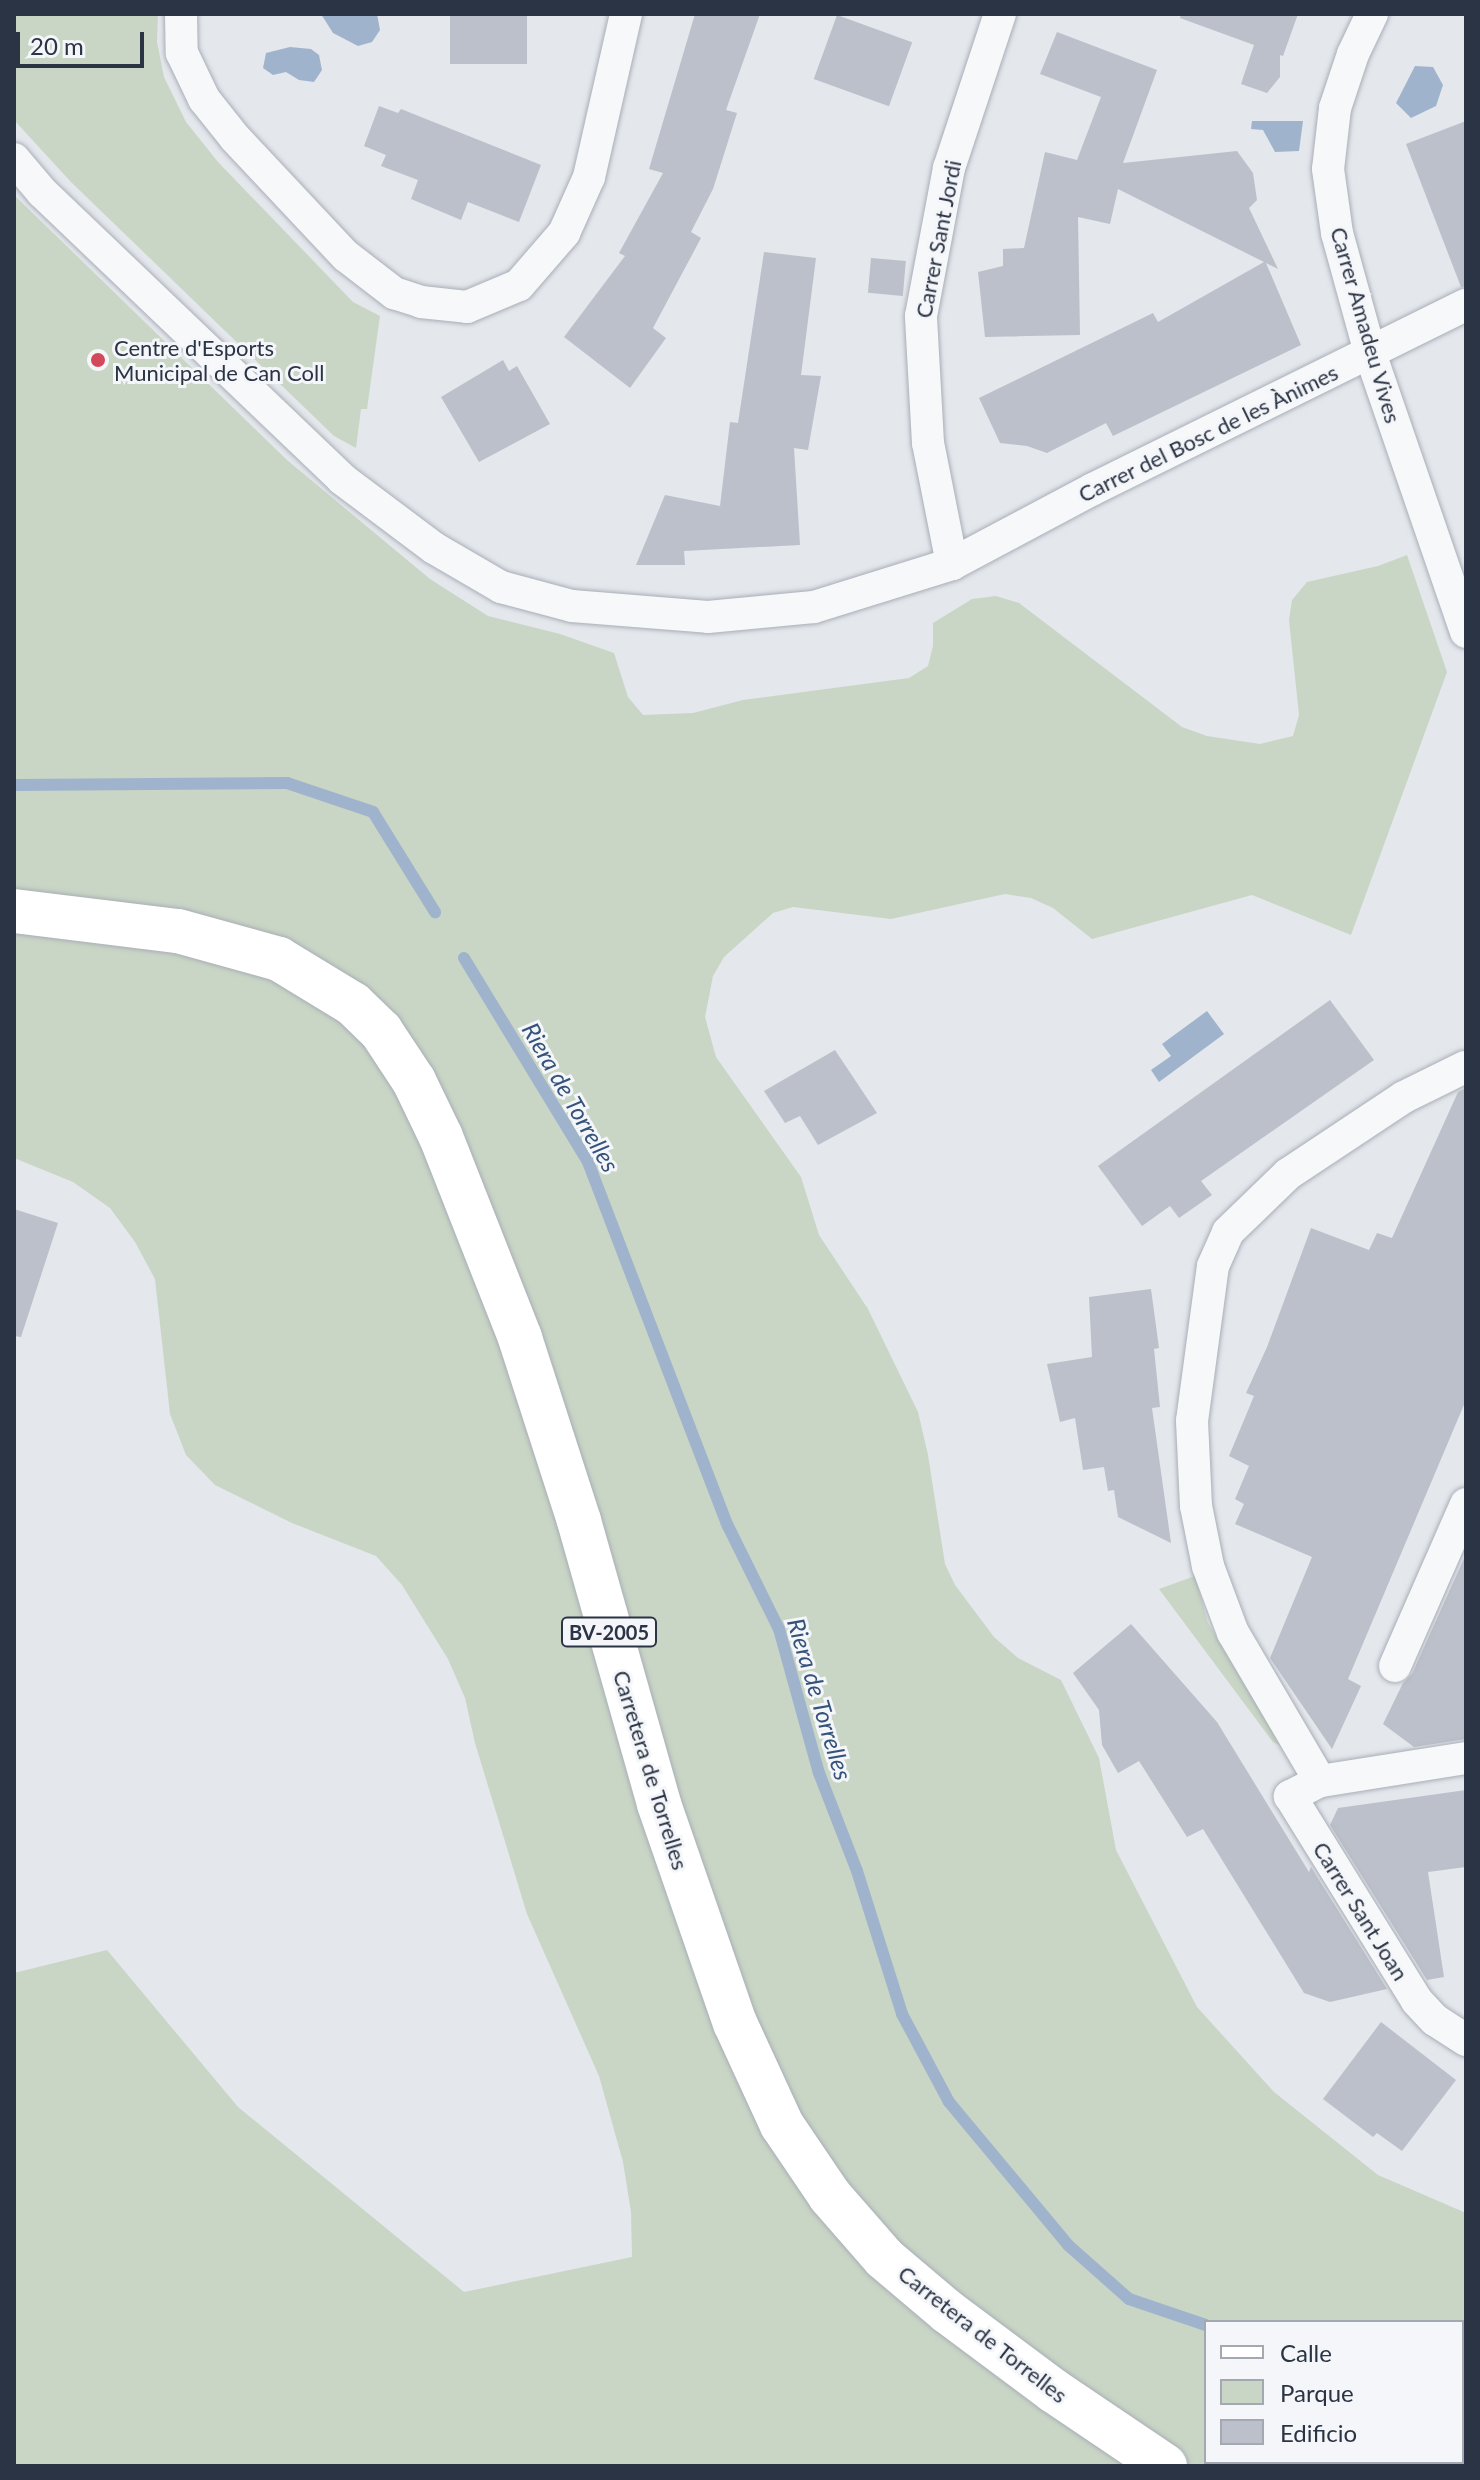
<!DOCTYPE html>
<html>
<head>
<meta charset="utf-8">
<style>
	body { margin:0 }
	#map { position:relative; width:1480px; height:2480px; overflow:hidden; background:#e4e7ec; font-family:Lato,sans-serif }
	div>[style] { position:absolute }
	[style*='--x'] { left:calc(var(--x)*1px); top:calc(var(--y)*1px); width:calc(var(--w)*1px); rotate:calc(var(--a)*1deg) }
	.green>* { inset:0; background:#c9d6c5 }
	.water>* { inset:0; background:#9fb4cc }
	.stream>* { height:12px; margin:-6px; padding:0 6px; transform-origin:6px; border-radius:6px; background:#9fb4cc }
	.building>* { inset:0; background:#bbc0ca; transform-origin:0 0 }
	.roads { filter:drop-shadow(0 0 2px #a9aeb7) drop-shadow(0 0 2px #a9aeb7) }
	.street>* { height:32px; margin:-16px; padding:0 16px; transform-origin:16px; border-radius:16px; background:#f7f8fa }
	.primary>* { height:44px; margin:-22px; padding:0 22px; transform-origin:22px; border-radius:22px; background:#fff }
	.dots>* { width:22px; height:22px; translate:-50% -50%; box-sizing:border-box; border:4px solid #f4f6f9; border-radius:50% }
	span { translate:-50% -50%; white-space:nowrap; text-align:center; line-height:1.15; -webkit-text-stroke:6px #f4f6f9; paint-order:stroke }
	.shield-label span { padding:2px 6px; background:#f4f6f9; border:2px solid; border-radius:6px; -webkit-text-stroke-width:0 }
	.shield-label { font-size:20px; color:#2b3445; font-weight:700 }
	.street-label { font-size:22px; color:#2b3445 }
	.poi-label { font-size:22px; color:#2b3445 }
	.left { translate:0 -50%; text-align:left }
	.water-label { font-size:24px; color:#34527a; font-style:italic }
	.frame { position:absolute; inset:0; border:16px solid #2b3445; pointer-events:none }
	.legend { position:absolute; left:1204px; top:2320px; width:260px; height:144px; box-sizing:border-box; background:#f4f6f9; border:2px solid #a4a8b1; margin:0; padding:10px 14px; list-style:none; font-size:24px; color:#2b3445 }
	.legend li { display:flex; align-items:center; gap:16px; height:40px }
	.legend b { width:40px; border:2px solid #a4a8b1 }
	.scale { position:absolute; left:16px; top:32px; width:128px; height:36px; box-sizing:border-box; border:4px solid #2b3445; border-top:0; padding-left:10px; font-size:24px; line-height:28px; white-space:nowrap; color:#2b3445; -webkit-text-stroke:6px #f4f6f9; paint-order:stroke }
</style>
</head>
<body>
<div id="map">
	<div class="green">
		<div style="clip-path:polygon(14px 14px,158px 14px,157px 42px,164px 77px,186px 122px,218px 162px,353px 302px,380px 316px,367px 409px,361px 409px,356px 448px,334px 436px,71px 182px,14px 120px)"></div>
		<div style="clip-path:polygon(evenodd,14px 195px,287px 460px,430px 579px,488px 616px,560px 634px,614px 653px,628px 697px,643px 715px,693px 713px,743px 700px,909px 678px,928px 666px,933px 646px,933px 623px,972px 599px,996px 596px,1019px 603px,1182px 727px,1207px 736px,1260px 744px,1293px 736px,1299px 715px,1289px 620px,1292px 600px,1307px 582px,1378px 566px,1407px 555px,1447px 672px,1351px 935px,1252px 895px,1092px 939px,1053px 908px,1031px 898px,1005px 894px,891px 919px,793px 907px,773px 913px,724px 957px,713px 976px,705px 1017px,716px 1057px,801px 1177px,819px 1235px,868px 1309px,918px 1412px,928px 1455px,945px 1564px,955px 1585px,994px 1637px,1018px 1658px,1061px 1680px,1099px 1758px,1116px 1850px,1197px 2007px,1274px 2092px,1378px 2175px,1466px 2213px,1466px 2466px,14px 2466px,14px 1973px,107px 1950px,238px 2107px,464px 2292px,632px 2257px,631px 2212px,623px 2162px,599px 2076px,527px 1914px,475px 1743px,465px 1698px,448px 1659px,402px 1585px,376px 1556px,292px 1523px,215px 1485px,186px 1455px,170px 1414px,155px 1279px,135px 1242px,110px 1208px,73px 1182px,14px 1158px,14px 195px,1206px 2322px,1462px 2322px,1462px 2462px,1206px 2462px,1206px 2322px)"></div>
		<div style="clip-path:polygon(1195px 1576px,1208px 1623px,1281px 1746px,1273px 1742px,1159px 1589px)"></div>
	</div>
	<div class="water">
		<div style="clip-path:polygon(321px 14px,377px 14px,380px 30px,372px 42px,358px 46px,333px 33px)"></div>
		<div style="clip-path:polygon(290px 47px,311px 49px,319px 55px,322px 70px,314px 82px,299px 80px,286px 72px,273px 75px,263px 68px,266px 53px)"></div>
		<div style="clip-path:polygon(1415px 66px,1433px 67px,1443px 85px,1436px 106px,1411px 118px,1396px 103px)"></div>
		<div style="clip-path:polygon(1252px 121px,1303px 121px,1299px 151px,1275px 152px,1263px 130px,1251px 129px)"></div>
		<div style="clip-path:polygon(1207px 1011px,1224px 1034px,1159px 1082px,1151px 1070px,1171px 1056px,1162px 1044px)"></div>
	</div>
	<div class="stream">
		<div style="--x:14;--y:785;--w:273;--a:-0.4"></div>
		<div style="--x:287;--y:783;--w:91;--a:18.6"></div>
		<div style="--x:373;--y:812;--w:118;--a:58.2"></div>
		<div style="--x:464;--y:958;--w:239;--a:58.7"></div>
		<div style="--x:588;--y:1162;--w:390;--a:69"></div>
		<div style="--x:728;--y:1526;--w:115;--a:63.7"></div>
		<div style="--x:779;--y:1629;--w:149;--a:74.5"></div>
		<div style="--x:819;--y:1773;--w:105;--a:68.8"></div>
		<div style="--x:857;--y:1871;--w:150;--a:72.5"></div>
		<div style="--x:902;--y:2014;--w:100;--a:61.9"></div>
		<div style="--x:949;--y:2102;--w:186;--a:50.2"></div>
		<div style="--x:1068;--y:2245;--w:81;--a:41.5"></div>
		<div style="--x:1129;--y:2299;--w:81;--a:18.7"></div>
		<div style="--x:1462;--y:2356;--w:4;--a:14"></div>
	</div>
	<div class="building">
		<div style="left:450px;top:14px;width:77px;height:50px"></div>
		<div style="clip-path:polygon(695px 14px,760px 14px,726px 110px,737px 113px,713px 189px,691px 232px,701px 238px,653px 328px,666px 338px,630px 388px,564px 337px,625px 256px,619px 253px,663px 173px,649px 169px)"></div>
		<div style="clip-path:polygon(1181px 14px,1298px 14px,1283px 56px,1280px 55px,1280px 77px,1267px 93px,1241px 84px,1254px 45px,1180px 18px)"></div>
		<div style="left:837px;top:15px;width:80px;height:68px;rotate:20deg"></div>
		<div style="clip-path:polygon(1057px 32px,1157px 70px,1123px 163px,1237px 151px,1253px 173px,1257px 200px,1249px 208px,1278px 269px,1266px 263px,1301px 345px,1113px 436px,1106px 423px,1047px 453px,1027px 446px,1000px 443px,979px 398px,1153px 313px,1158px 322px,1264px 262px,1118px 189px,1110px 224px,1078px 217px,1080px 335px,985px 337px,978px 272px,1003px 266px,1003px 249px,1024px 248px,1045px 152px,1077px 160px,1101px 97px,1040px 74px)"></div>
		<div style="clip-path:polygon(379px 106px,398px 113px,401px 109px,541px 165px,519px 222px,468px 202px,461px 220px,411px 199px,418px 180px,381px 166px,386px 155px,364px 146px)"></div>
		<div style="clip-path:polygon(1466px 121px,1466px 286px,1461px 287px,1406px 144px)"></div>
		<div style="clip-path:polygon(764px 252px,816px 258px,801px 375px,821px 376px,808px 450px,794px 448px,800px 545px,684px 551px,685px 565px,636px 565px,665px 495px,720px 506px,730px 422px,738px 423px)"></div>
		<div style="left:871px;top:258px;width:35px;height:35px;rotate:5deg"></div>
		<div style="clip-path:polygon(503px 360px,509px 371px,517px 366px,550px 424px,479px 462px,441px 397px)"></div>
		<div style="clip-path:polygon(1330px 1000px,1374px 1060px,1201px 1181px,1212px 1195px,1179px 1218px,1170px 1206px,1142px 1226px,1098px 1166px)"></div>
		<div style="clip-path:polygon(835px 1050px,877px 1113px,818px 1145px,800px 1116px,785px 1123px,764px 1091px)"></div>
		<div style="clip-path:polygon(1466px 1088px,1466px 1400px,1348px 1679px,1361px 1686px,1332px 1749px,1270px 1658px,1312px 1557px,1235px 1524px,1244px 1504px,1235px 1499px,1249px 1466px,1229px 1456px,1254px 1396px,1246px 1393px,1267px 1347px,1311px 1228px,1369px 1250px,1377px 1233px,1392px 1238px,1458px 1092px)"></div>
		<div style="clip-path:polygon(14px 1209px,58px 1223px,21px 1337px,14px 1336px)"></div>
		<div style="clip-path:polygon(1151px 1289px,1159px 1348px,1154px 1349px,1160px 1407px,1152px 1408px,1171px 1543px,1118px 1517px,1114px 1490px,1108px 1491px,1104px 1467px,1083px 1470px,1075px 1418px,1060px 1422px,1047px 1364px,1092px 1357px,1089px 1297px)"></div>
		<div style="clip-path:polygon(1466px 1554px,1466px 1739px,1414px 1747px,1383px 1724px,1403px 1683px,1412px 1674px)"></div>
		<div style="clip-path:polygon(1131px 1624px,1217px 1722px,1309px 1872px,1311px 1867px,1387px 1989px,1330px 2002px,1304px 1993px,1203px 1829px,1187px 1837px,1139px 1761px,1118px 1773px,1102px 1745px,1099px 1710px,1073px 1673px)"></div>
		<div style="clip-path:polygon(1466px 1790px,1466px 1867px,1428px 1872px,1444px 1977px,1427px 1980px,1330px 1825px,1338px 1808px)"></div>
		<div style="clip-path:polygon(1381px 2022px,1456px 2080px,1402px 2151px,1377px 2133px,1373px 2137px,1323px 2099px)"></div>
	</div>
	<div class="roads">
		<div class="street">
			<div style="--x:181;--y:14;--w:39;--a:89"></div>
			<div style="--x:182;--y:53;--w:51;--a:64.4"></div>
			<div style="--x:204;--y:99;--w:50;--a:51.5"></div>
			<div style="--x:235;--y:138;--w:162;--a:46.8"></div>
			<div style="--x:346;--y:256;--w:61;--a:37.6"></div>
			<div style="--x:394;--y:293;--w:28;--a:18"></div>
			<div style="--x:421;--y:302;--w:46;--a:6.2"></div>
			<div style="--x:467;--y:307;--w:56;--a:-22.9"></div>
			<div style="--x:519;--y:285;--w:69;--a:-49.1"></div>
			<div style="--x:564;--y:233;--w:61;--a:-65.9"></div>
			<div style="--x:589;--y:177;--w:167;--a:-77.2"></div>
			<div style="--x:1372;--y:14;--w:44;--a:115.4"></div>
			<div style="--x:1353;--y:54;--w:57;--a:108.4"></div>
			<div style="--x:1335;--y:108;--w:61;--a:96.5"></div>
			<div style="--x:1328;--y:169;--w:65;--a:82"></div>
			<div style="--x:1337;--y:233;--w:124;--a:74.6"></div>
			<div style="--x:1370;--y:353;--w:295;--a:71"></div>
			<div style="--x:14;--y:159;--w:43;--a:49.7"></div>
			<div style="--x:42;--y:192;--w:415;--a:43.7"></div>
			<div style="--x:342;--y:479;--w:115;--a:36.9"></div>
			<div style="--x:434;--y:548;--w:78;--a:30.2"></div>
			<div style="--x:501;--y:587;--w:73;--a:15"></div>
			<div style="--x:572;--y:606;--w:136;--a:4.6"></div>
			<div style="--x:708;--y:617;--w:106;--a:-5.4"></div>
			<div style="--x:814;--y:607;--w:145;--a:-17.3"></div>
			<div style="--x:952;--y:564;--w:160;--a:-28"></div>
			<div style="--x:1093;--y:489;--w:416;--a:-26.3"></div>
			<div style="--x:952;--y:564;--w:123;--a:-101.2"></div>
			<div style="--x:928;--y:443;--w:127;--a:-93.2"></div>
			<div style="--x:921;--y:316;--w:151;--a:-79.3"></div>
			<div style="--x:949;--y:168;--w:162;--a:-71.7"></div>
			<div style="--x:1395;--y:1666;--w:177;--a:-66.3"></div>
			<div style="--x:1466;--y:1758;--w:148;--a:171"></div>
			<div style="--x:1320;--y:1781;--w:34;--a:153"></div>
			<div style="--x:1290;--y:1796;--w:241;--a:58.2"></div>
			<div style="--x:1417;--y:2001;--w:26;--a:47"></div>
			<div style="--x:1435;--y:2020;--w:37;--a:33"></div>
			<div style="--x:1320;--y:1781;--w:172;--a:-120.4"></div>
			<div style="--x:1233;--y:1633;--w:72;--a:-110.5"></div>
			<div style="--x:1208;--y:1566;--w:61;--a:-101.3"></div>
			<div style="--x:1196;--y:1506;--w:85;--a:-92.7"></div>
			<div style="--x:1192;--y:1421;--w:156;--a:-82.3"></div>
			<div style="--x:1213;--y:1266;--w:37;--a:-66"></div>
			<div style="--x:1228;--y:1232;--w:83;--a:-44"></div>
			<div style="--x:1288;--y:1174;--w:139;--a:-33.6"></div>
			<div style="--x:1404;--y:1097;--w:68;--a:-26.2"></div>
		</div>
		<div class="primary">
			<div style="--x:14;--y:911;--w:165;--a:7"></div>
			<div style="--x:178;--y:931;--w:105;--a:15.5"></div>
			<div style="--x:279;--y:959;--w:87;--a:31.3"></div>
			<div style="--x:353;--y:1004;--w:39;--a:44"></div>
			<div style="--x:381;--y:1031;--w:60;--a:56.6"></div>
			<div style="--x:414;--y:1081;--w:62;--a:64.3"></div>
			<div style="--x:441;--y:1137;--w:216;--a:68.5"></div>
			<div style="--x:520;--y:1338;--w:192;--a:72.1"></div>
			<div style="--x:579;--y:1521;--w:294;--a:74.2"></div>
			<div style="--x:659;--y:1804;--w:232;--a:70.9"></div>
			<div style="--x:735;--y:2023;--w:112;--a:65.3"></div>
			<div style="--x:782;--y:2125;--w:86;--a:55.9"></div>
			<div style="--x:830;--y:2196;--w:82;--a:48.9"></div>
			<div style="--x:884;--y:2258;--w:84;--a:40.2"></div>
			<div style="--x:948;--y:2312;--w:132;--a:36.7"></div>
			<div style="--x:1054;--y:2391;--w:134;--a:34"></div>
		</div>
	</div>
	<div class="dots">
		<div style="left:98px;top:360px;background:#d1495b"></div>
	</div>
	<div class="shield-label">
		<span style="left:609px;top:1632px">BV-2005</span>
	</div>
	<div class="street-label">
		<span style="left:938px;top:239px;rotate:-79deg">Carrer Sant Jordi</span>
		<span style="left:1366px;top:325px;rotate:74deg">Carrer Amadeu Vives</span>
		<span style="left:1208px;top:433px;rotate:-26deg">Carrer del Bosc de les Ànimes</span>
		<span style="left:651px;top:1770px;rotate:73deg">Carretera de Torrelles</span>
		<span style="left:1361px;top:1911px;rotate:58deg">Carrer Sant Joan</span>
		<span style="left:983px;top:2334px;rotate:38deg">Carretera de Torrelles</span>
	</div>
	<div class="poi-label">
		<span class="left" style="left:114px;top:360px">Centre d'Esports<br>Municipal de Can Coll</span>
	</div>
	<div class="water-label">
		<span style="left:571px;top:1097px;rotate:60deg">Riera de Torrelles</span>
		<span style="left:820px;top:1699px;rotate:73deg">Riera de Torrelles</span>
	</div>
	<div class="frame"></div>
	<ul class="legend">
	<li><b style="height:10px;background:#fff"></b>Calle</li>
	<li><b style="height:22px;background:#c9d6c5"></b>Parque</li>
	<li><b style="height:22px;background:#bbc0ca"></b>Edificio</li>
	</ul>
	<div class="scale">20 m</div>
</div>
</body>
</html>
